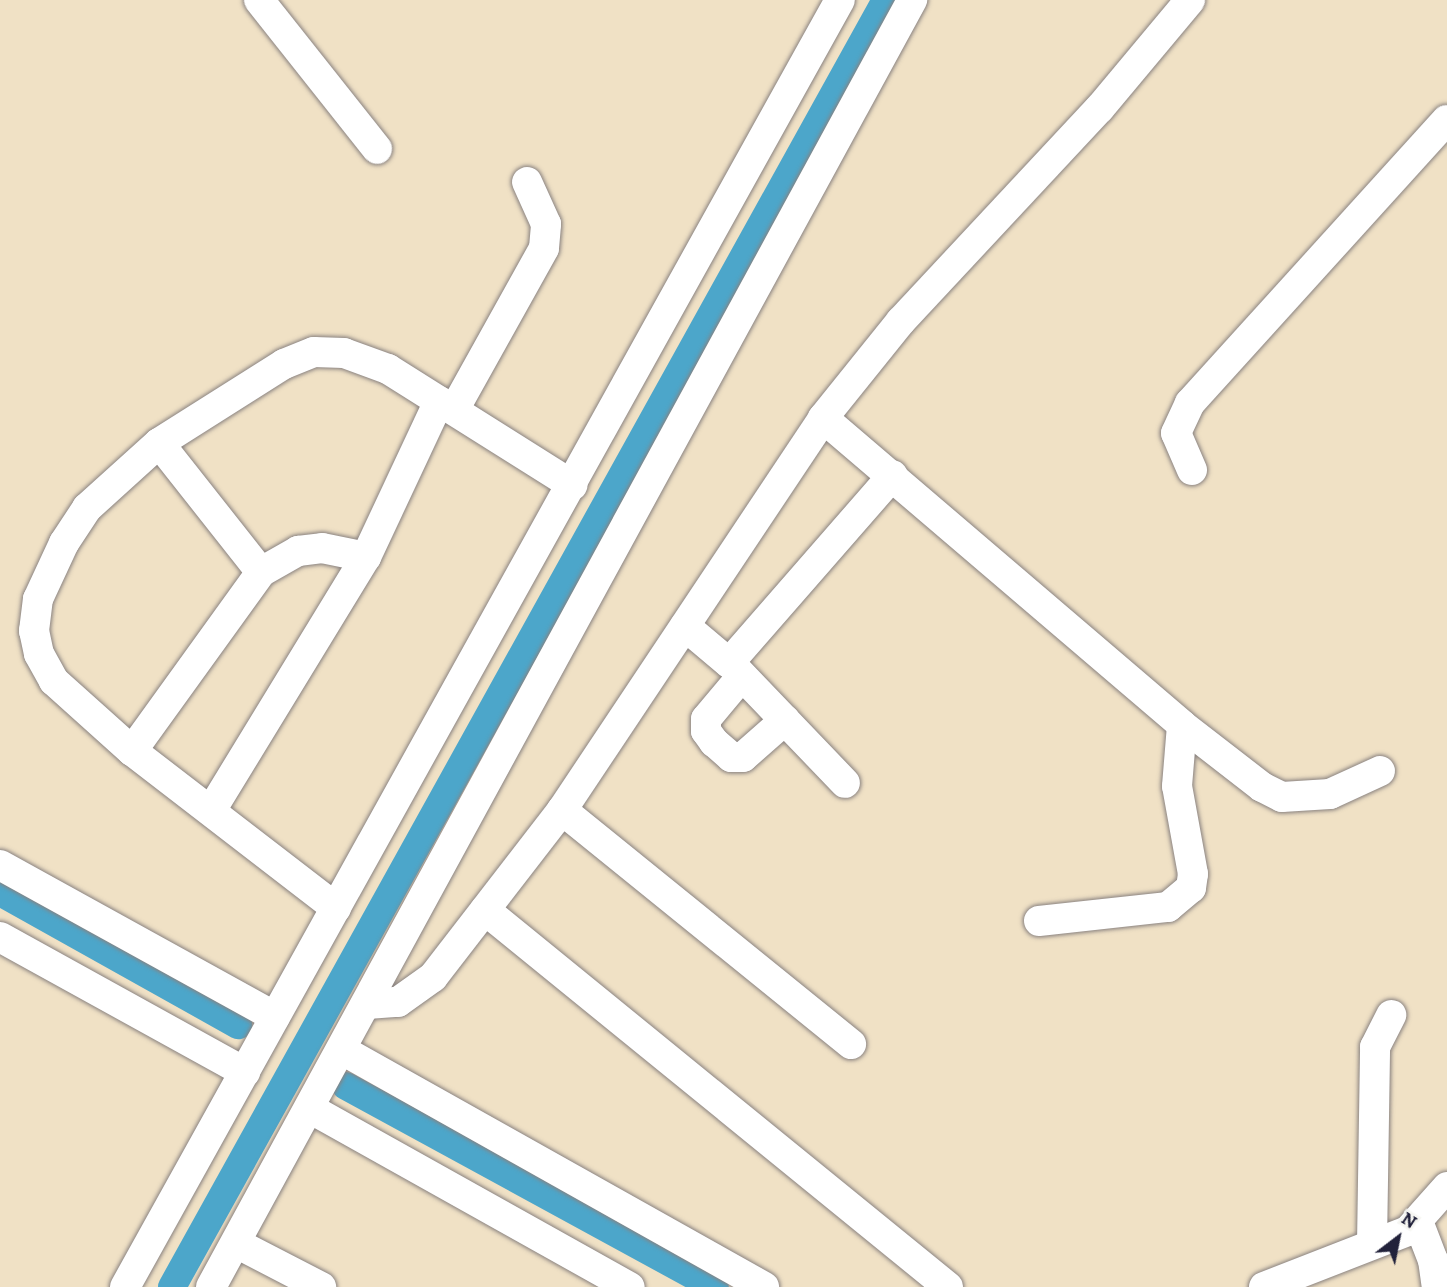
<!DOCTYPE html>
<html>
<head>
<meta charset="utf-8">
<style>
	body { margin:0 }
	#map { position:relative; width:1447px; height:1287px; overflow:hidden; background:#f0e1c5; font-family:Alegreya,serif }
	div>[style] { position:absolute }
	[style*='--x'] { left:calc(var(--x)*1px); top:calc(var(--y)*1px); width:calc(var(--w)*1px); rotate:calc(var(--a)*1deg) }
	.canal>* { height:28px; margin:-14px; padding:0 14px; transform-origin:14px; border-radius:14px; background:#4ca6ca }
	.roads { filter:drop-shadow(0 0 2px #898280) drop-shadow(0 0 2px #898280) }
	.minor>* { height:30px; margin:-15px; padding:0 15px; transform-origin:15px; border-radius:15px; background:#fff }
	span { translate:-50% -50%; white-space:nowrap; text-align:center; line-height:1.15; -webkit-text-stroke:5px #f6f6f2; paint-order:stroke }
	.north { position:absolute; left:1363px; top:1203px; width:70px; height:70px; -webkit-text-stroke:5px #f6f6f2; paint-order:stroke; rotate:32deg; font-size:19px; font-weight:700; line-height:28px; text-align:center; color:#22223b }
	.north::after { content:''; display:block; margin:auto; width:24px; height:32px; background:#22223b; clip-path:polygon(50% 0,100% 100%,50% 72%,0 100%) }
</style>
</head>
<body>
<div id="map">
	<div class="canal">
		<div style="--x:0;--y:892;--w:273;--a:29.2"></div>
		<div style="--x:346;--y:1086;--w:420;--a:28.6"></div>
		<div style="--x:172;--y:1287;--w:1472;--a:-60.98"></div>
	</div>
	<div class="roads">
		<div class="minor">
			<div style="--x:259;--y:0;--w:190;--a:51.6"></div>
			<div style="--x:454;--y:410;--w:185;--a:-60.9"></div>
			<div style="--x:544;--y:248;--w:24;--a:-85"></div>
			<div style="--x:546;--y:224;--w:46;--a:-114.3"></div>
			<div style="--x:823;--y:418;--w:472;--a:40.5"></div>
			<div style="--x:1182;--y:725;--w:101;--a:37.8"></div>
			<div style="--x:1262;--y:787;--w:22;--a:27"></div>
			<div style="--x:1282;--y:797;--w:48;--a:-3.6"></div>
			<div style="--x:1330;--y:794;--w:55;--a:-24.7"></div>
			<div style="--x:159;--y:443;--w:164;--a:51.7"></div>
			<div style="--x:1192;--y:470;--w:40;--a:-113.4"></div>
			<div style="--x:1176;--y:433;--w:33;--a:-65"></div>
			<div style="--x:1190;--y:403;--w:382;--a:-47.8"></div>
			<div style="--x:685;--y:626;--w:57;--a:40.1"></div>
			<div style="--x:729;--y:663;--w:249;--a:-48.9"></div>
			<div style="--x:730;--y:663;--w:166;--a:46.2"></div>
			<div style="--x:742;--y:676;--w:56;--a:129.9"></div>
			<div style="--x:706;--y:719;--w:12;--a:90"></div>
			<div style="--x:706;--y:731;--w:14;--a:54"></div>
			<div style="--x:714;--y:742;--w:23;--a:41"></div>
			<div style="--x:731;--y:757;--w:12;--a:0"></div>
			<div style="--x:743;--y:757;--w:56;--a:-41.4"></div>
			<div style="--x:132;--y:751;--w:221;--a:-54.2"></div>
			<div style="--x:261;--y:572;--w:43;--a:-29.6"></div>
			<div style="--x:298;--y:551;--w:24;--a:-7"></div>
			<div style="--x:322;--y:548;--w:45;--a:11.6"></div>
			<div style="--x:212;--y:809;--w:295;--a:-58.6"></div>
			<div style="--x:366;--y:557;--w:172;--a:-64.9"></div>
			<div style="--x:562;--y:810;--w:372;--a:39"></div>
			<div style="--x:0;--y:865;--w:314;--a:28.9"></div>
			<div style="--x:336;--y:908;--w:257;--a:-142.4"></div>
			<div style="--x:132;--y:751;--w:105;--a:-138.1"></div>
			<div style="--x:54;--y:681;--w:31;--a:-119"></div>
			<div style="--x:39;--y:654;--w:24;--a:-102"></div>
			<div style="--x:34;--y:631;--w:32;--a:-83"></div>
			<div style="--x:38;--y:599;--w:62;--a:-65.1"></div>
			<div style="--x:64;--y:543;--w:42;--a:-56.7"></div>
			<div style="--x:87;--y:508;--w:97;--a:-42.1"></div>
			<div style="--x:159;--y:443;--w:148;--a:-32.3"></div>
			<div style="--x:284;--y:364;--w:32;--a:-22"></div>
			<div style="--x:314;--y:352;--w:30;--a:2"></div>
			<div style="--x:344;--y:353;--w:47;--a:20"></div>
			<div style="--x:388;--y:369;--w:218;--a:32.2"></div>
			<div style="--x:485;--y:910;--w:597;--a:39.15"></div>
			<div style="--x:1039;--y:921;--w:130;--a:-6.2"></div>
			<div style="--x:1168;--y:907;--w:30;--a:-40"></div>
			<div style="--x:1191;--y:888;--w:14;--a:-82"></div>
			<div style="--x:1193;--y:874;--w:89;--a:-100.3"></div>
			<div style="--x:1177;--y:786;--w:61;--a:-85.3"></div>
			<div style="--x:0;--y:937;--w:280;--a:28.9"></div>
			<div style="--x:367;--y:1004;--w:31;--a:-4"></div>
			<div style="--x:398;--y:1002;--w:43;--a:-35.5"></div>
			<div style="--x:433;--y:977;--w:211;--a:-52.3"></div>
			<div style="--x:562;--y:810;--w:471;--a:-56.3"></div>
			<div style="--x:823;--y:418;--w:124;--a:-51.2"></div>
			<div style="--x:901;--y:321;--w:290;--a:-47"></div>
			<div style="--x:1099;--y:109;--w:142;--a:-50.1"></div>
			<div style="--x:342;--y:1050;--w:484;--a:29.3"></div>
			<div style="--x:311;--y:1109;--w:365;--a:29.2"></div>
			<div style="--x:1419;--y:1224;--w:39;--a:69"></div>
			<div style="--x:1433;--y:1260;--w:27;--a:82"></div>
			<div style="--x:236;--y:1243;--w:96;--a:27.4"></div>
			<div style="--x:1372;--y:1244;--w:197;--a:-89.1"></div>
			<div style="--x:1375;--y:1047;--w:36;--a:-63"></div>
			<div style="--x:125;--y:1287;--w:1472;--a:-60.95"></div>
			<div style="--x:211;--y:1287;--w:1466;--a:-61.42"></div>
			<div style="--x:1264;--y:1287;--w:155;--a:-21.3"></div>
			<div style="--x:1408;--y:1231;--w:59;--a:-48.4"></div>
		</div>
	</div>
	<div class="north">N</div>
</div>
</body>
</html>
